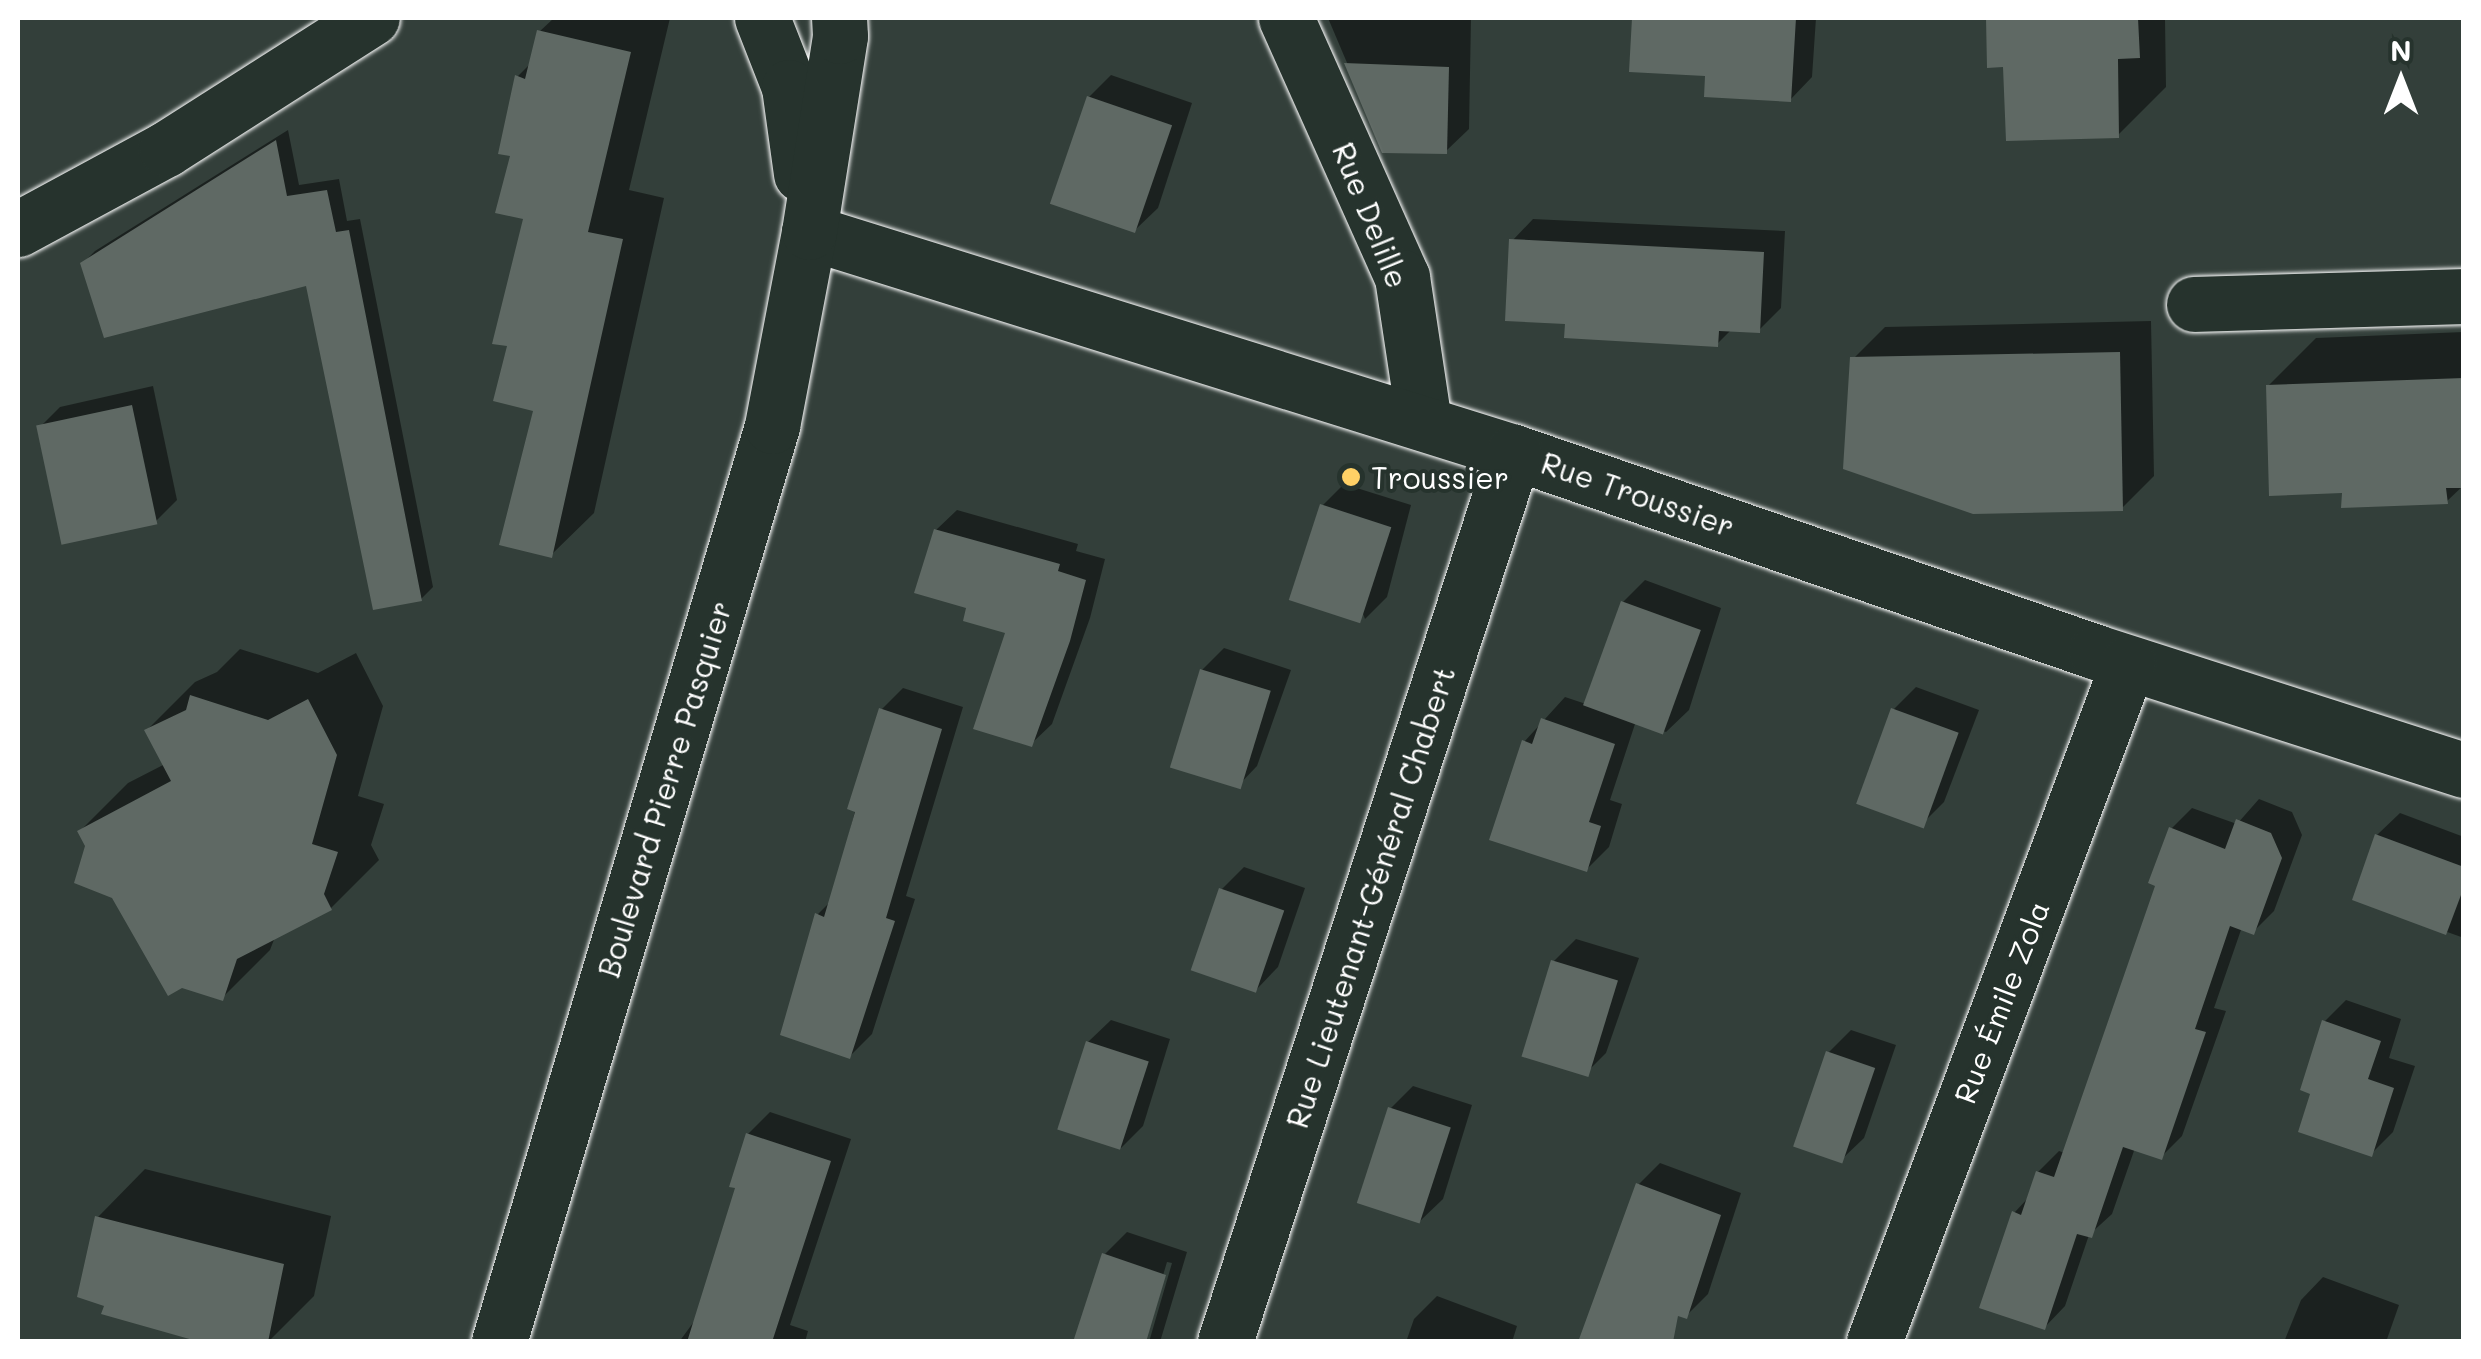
<!DOCTYPE html>
<html>
<head>
<meta charset="utf-8">
<style>
	body { margin:0 }
	#map { position:relative; width:2481px; height:1359px; overflow:hidden; background:#333f3a; font-family:Mali,sans-serif }
	div>[style] { position:absolute }
	[style*='--x'] { left:calc(var(--x)*1px); top:calc(var(--y)*1px); width:calc(var(--w)*1px); rotate:calc(var(--a)*1deg) }
	.shadow>* { inset:0; background:#0007 }
	.building>* { inset:0; background:#5f6964; transform-origin:0 0 }
	.roads { filter:drop-shadow(0 0 2px #fff) drop-shadow(0 0 2px #fff) }
	.minor>* { height:55px; margin:-27.5px; padding:0 27.5px; transform-origin:27.5px; border-radius:27.5px; background:#26332d }
	.dots>* { width:28px; height:28px; translate:-50% -50%; box-sizing:border-box; border:5px solid #26332d; border-radius:50% }
	span { translate:-50% -50%; white-space:nowrap; text-align:center; line-height:1.15; -webkit-text-stroke:8px #26332d; paint-order:stroke }
	.street-label { font-size:30px; color:#fff }
	.poi-label { font-size:30px; color:#fff }
	.left { translate:0 -50%; text-align:left }
	.frame { position:absolute; inset:0; border:20px solid #fff; pointer-events:none }
	.north { position:absolute; left:2351px; top:30px; width:100px; height:100px; -webkit-text-stroke:8px #26332d; paint-order:stroke; rotate:0deg; font-size:28px; font-weight:700; line-height:40px; text-align:center; color:#fff }
	.north::after { content:''; display:block; margin:auto; width:35px; height:45px; background:#fff; clip-path:polygon(50% 0,100% 100%,50% 72%,0 100%) }
</style>
</head>
<body>
<div id="map">
	<div class="shadow">
		<div style="clip-path:polygon(554px 18px,670px 18px,629px 190px,664px 198px,594px 513px,551px 555px,536px 409px,510px 344px,526px 217px,513px 154px,517px 77px,532px 62px,539px 32px)"></div>
		<div style="clip-path:polygon(1328px 18px,1471px 18px,1469px 129px,1446px 151px,1384px 150px)"></div>
		<div style="clip-path:polygon(1635px 18px,1816px 18px,1812px 77px,1790px 100px,1708px 74px,1631px 70px)"></div>
		<div style="clip-path:polygon(1988px 18px,2165px 18px,2166px 87px,2118px 135px,2006px 64px,1989px 65px)"></div>
		<div style="clip-path:polygon(1111px 75px,1192px 103px,1158px 208px,1135px 230px,1089px 97px)"></div>
		<div style="clip-path:polygon(288px 130px,299px 185px,339px 179px,347px 221px,360px 219px,433px 587px,421px 599px,308px 282px,82px 264px,95px 251px)"></div>
		<div style="clip-path:polygon(1533px 219px,1785px 231px,1781px 308px,1759px 330px,1732px 329px,1717px 344px,1567px 322px,1512px 241px)"></div>
		<div style="clip-path:polygon(2151px 321px,2154px 476px,2122px 508px,1853px 359px,1885px 327px)"></div>
		<div style="clip-path:polygon(2464px 332px,2464px 485px,2446px 502px,2345px 490px,2268px 386px,2316px 338px)"></div>
		<div style="clip-path:polygon(153px 386px,177px 500px,156px 521px,39px 428px,60px 407px)"></div>
		<div style="clip-path:polygon(1344px 484px,1411px 505px,1387px 597px,1365px 619px,1322px 506px)"></div>
		<div style="clip-path:polygon(957px 510px,1078px 544px,1076px 551px,1105px 559px,1090px 618px,1052px 724px,1031px 744px,1008px 631px,969px 607px,936px 530px)"></div>
		<div style="clip-path:polygon(1645px 580px,1721px 608px,1689px 710px,1666px 732px,1636px 721px,1610px 800px,1622px 804px,1609px 847px,1586px 870px,1524px 742px,1565px 697px,1589px 705px,1623px 602px)"></div>
		<div style="clip-path:polygon(1224px 648px,1291px 670px,1257px 766px,1236px 788px,1202px 670px)"></div>
		<div style="clip-path:polygon(240px 649px,318px 673px,356px 653px,383px 706px,358px 796px,384px 804px,371px 845px,379px 860px,331px 908px,275px 937px,270px 950px,222px 998px,88px 846px,80px 831px,128px 783px,165px 764px,147px 730px,195px 682px,217px 672px)"></div>
		<div style="clip-path:polygon(1916px 687px,1979px 710px,1944px 802px,1922px 824px,1893px 710px)"></div>
		<div style="clip-path:polygon(903px 688px,963px 707px,906px 896px,915px 899px,872px 1034px,850px 1056px,818px 914px,832px 900px,881px 710px)"></div>
		<div style="clip-path:polygon(2259px 799px,2292px 812px,2302px 835px,2274px 911px,2253px 932px,2242px 927px,2214px 1008px,2226px 1011px,2182px 1136px,2161px 1157px,2135px 1148px,2112px 1214px,2089px 1235px,2065px 1306px,2044px 1328px,2014px 1213px,2029px 1197px,2038px 1172px,2059px 1151px,2065px 1153px,2158px 884px,2171px 829px,2192px 808px,2237px 824px)"></div>
		<div style="clip-path:polygon(2400px 813px,2464px 837px,2464px 938px,2355px 899px,2377px 835px)"></div>
		<div style="clip-path:polygon(1244px 867px,1305px 888px,1278px 967px,1256px 990px,1221px 890px)"></div>
		<div style="clip-path:polygon(1576px 939px,1639px 958px,1606px 1053px,1584px 1075px,1553px 962px)"></div>
		<div style="clip-path:polygon(2346px 1000px,2401px 1019px,2389px 1058px,2415px 1066px,2393px 1132px,2371px 1154px,2313px 1093px,2324px 1022px)"></div>
		<div style="clip-path:polygon(1111px 1020px,1170px 1039px,1143px 1126px,1121px 1148px,1088px 1042px)"></div>
		<div style="clip-path:polygon(1851px 1030px,1896px 1045px,1864px 1138px,1841px 1160px,1828px 1053px)"></div>
		<div style="clip-path:polygon(1413px 1086px,1472px 1105px,1443px 1199px,1420px 1221px,1390px 1109px)"></div>
		<div style="clip-path:polygon(770px 1112px,851px 1139px,790px 1325px,808px 1331px,805px 1342px,679px 1342px,698px 1316px,738px 1186px,748px 1134px)"></div>
		<div style="clip-path:polygon(1660px 1163px,1741px 1193px,1708px 1294px,1686px 1316px,1638px 1185px)"></div>
		<div style="clip-path:polygon(145px 1169px,331px 1216px,314px 1296px,268px 1342px,108px 1304px,98px 1217px)"></div>
		<div style="clip-path:polygon(1127px 1232px,1187px 1252px,1160px 1342px,1149px 1342px,1172px 1263px,1167px 1262px,1143px 1342px,1105px 1254px)"></div>
		<div style="clip-path:polygon(2323px 1277px,2399px 1305px,2386px 1342px,2284px 1342px,2301px 1300px)"></div>
		<div style="clip-path:polygon(1437px 1296px,1517px 1326px,1512px 1342px,1406px 1342px,1414px 1319px)"></div>
	</div>
	<div class="building">
		<div style="clip-path:polygon(1632px 18px,1796px 18px,1791px 102px,1704px 97px,1705px 76px,1629px 72px)"></div>
		<div style="clip-path:polygon(1986px 18px,2138px 18px,2140px 58px,2118px 59px,2119px 138px,2006px 141px,2003px 67px,1987px 68px)"></div>
		<div style="clip-path:polygon(537px 30px,631px 52px,588px 232px,623px 239px,552px 558px,499px 545px,533px 411px,493px 401px,507px 346px,492px 344px,523px 219px,495px 213px,510px 156px,498px 154px,515px 75px,525px 79px)"></div>
		<div style="clip-path:polygon(1344px 63px,1449px 67px,1447px 154px,1382px 153px)"></div>
		<div style="left:1087px;top:96px;width:90px;height:114px;rotate:19deg"></div>
		<div style="clip-path:polygon(276px 140px,287px 196px,327px 190px,336px 232px,349px 230px,422px 601px,373px 610px,306px 286px,104px 338px,80px 263px)"></div>
		<div style="clip-path:polygon(1509px 239px,1764px 252px,1760px 333px,1719px 331px,1718px 347px,1564px 338px,1565px 324px,1505px 321px)"></div>
		<div style="clip-path:polygon(2120px 352px,2123px 511px,1973px 514px,1843px 469px,1850px 357px)"></div>
		<div style="clip-path:polygon(2464px 378px,2464px 488px,2446px 488px,2448px 504px,2341px 508px,2342px 493px,2269px 496px,2266px 385px)"></div>
		<div style="left:132px;top:405px;width:122px;height:98px;rotate:78deg"></div>
		<div style="left:1320px;top:504px;width:75px;height:101px;rotate:18deg"></div>
		<div style="clip-path:polygon(934px 529px,1060px 564px,1058px 571px,1086px 580px,1070px 641px,1032px 747px,973px 729px,1005px 633px,963px 621px,966px 608px,914px 593px)"></div>
		<div style="left:1621px;top:601px;width:85px;height:111px;rotate:20deg"></div>
		<div style="left:1200px;top:669px;width:74px;height:103px;rotate:17deg"></div>
		<div style="clip-path:polygon(190px 695px,268px 720px,308px 699px,337px 755px,312px 844px,338px 852px,324px 894px,332px 910px,237px 959px,223px 1001px,182px 988px,168px 996px,112px 898px,74px 883px,85px 846px,77px 831px,171px 781px,144px 730px,186px 710px)"></div>
		<div style="clip-path:polygon(879px 708px,942px 729px,886px 918px,895px 921px,850px 1059px,780px 1035px,815px 913px,824px 917px,855px 812px,847px 809px)"></div>
		<div style="left:1891px;top:708px;width:72px;height:102px;rotate:20deg"></div>
		<div style="clip-path:polygon(1541px 718px,1615px 744px,1589px 822px,1601px 826px,1587px 872px,1489px 840px,1522px 740px,1532px 744px)"></div>
		<div style="clip-path:polygon(2236px 819px,2271px 833px,2282px 858px,2254px 935px,2230px 926px,2195px 1029px,2206px 1032px,2162px 1160px,2123px 1147px,2092px 1238px,2077px 1234px,2045px 1330px,1979px 1308px,2012px 1211px,2021px 1215px,2036px 1171px,2054px 1177px,2155px 886px,2148px 883px,2169px 827px,2225px 849px)"></div>
		<div style="clip-path:polygon(2375px 834px,2464px 867px,2464px 887px,2446px 935px,2352px 900px)"></div>
		<div style="left:1219px;top:888px;width:69px;height:87px;rotate:19deg"></div>
		<div style="left:1551px;top:960px;width:70px;height:101px;rotate:17deg"></div>
		<div style="clip-path:polygon(2322px 1020px,2381px 1041px,2368px 1079px,2394px 1088px,2372px 1157px,2298px 1132px,2310px 1094px,2300px 1090px)"></div>
		<div style="left:1086px;top:1041px;width:66px;height:93px;rotate:18deg"></div>
		<div style="left:1826px;top:1051px;width:52px;height:101px;rotate:19deg"></div>
		<div style="left:1388px;top:1107px;width:66px;height:101px;rotate:18deg"></div>
		<div style="clip-path:polygon(746px 1133px,831px 1161px,772px 1342px,687px 1342px,735px 1188px,729px 1187px)"></div>
		<div style="clip-path:polygon(1636px 1183px,1721px 1215px,1687px 1319px,1678px 1316px,1673px 1342px,1578px 1342px)"></div>
		<div style="clip-path:polygon(95px 1216px,284px 1264px,268px 1342px,200px 1342px,101px 1314px,104px 1306px,77px 1297px)"></div>
		<div style="clip-path:polygon(1102px 1253px,1166px 1275px,1146px 1342px,1073px 1342px)"></div>
	</div>
	<div class="roads">
		<div class="minor">
			<div style="--x:762;--y:18;--w:74;--a:68.6"></div>
			<div style="--x:789;--y:87;--w:88;--a:82.1"></div>
			<div style="--x:1286;--y:18;--w:284;--a:65.9"></div>
			<div style="--x:1402;--y:277;--w:148;--a:81.4"></div>
			<div style="--x:18;--y:229;--w:168;--a:-28.4"></div>
			<div style="--x:166;--y:149;--w:244;--a:-32.5"></div>
			<div style="--x:809;--y:232;--w:739;--a:17.33"></div>
			<div style="--x:1514;--y:452;--w:615;--a:18.96"></div>
			<div style="--x:2096;--y:652;--w:386;--a:17.8"></div>
			<div style="--x:2194;--y:304;--w:270;--a:-1.7"></div>
			<div style="--x:499;--y:1342;--w:956;--a:-73.4"></div>
			<div style="--x:772;--y:426;--w:197;--a:-79.2"></div>
			<div style="--x:809;--y:232;--w:198;--a:-81"></div>
			<div style="--x:840;--y:36;--w:18;--a:-93"></div>
			<div style="--x:1225;--y:1342;--w:936;--a:-72.01"></div>
			<div style="--x:1874;--y:1342;--w:725;--a:-69.49"></div>
		</div>
	</div>
	<div class="dots">
		<div style="left:1351px;top:477px;background:#ffd166"></div>
	</div>
	<div class="street-label">
		<span style="left:1371px;top:215px;rotate:68deg">Rue Delille</span>
		<span style="left:1638px;top:494px;rotate:19deg">Rue Troussier</span>
		<span style="left:664px;top:789px;rotate:-73deg">Boulevard Pierre Pasquier</span>
		<span style="left:1370px;top:897px;rotate:-72deg">Rue Lieutenant-Général Chabert</span>
		<span style="left:2001px;top:1002px;rotate:-69deg">Rue Émile Zola</span>
	</div>
	<div class="poi-label">
		<span class="left" style="left:1371px;top:477px">Troussier</span>
	</div>
	<div class="frame"></div>
	<div class="north">N</div>
</div>
</body>
</html>
